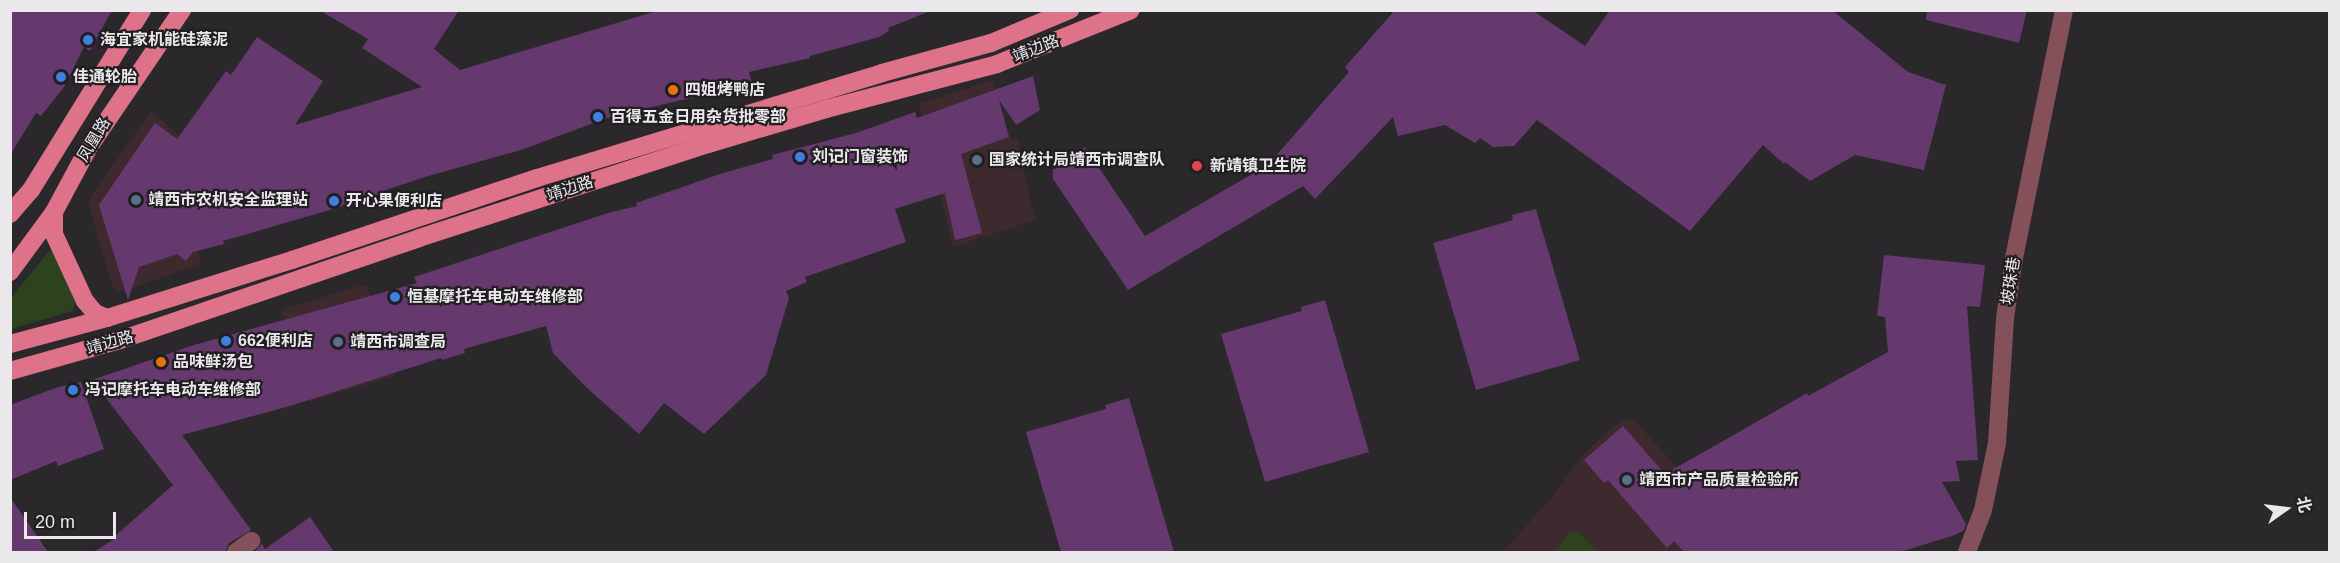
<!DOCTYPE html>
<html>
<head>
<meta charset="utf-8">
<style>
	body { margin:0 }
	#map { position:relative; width:2340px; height:563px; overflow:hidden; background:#2a282b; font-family:Helvetica,"Noto Sans SC",sans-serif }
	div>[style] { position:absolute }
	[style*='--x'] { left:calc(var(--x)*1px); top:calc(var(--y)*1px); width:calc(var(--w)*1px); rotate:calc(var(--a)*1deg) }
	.commercial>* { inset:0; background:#3e2a2e; transform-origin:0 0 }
	.green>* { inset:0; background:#2c431e }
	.building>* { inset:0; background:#65396e }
	.minor>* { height:18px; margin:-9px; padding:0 9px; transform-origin:9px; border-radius:9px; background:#84505a }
	.major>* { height:18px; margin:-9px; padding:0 9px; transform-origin:9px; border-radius:9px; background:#dd7289 }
	.dots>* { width:16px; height:16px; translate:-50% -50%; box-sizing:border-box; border:3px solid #211f21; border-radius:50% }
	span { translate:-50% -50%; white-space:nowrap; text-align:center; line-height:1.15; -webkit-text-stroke:4.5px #211f21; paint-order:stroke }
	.poi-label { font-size:16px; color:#eae8ea; font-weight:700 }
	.left { translate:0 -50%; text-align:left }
	.street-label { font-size:16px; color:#eae8ea }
	.frame { position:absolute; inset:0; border:12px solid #eae8ea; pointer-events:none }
	.north { position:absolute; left:2256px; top:479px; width:60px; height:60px; -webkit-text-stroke:4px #211f21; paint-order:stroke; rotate:76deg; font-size:16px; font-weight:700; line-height:24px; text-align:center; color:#eae8ea }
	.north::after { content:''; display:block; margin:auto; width:21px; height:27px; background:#eae8ea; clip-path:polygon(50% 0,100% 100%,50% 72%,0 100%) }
	.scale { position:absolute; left:24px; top:512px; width:92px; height:27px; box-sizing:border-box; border:3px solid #eae8ea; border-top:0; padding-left:8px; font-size:18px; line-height:21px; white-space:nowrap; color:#eae8ea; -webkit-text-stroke:4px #211f21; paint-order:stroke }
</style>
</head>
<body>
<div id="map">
	<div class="commercial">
		<div style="clip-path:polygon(993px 80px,1010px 138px,1018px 140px,1031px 205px,1036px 216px,1034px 220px,953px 247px,919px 104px)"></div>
		<div style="clip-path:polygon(151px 111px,184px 139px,175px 180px,201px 263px,127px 290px,117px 290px,112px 285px,89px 206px,92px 195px)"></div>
		<div style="left:366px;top:284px;width:96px;height:89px;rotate:73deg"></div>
		<div style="clip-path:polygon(1627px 419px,1633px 419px,1755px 552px,1503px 552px,1551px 498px,1581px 457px,1614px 426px)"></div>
	</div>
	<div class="green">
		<div style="clip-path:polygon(55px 250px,74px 294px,76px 303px,72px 311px,11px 329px,11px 298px,49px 251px)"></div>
		<div style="clip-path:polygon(1578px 531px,1597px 552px,1555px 552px,1570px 532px)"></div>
	</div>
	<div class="building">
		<div style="clip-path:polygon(10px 10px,112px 10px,90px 51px,84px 47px,64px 87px,41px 116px,36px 113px,10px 155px)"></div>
		<div style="clip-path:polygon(319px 10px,459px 10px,434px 49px,460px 70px,660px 10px,930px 11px,888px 28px,889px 31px,879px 37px,810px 56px,810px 58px,749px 72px,752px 83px,607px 118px,521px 150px,425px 177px,377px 193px,378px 196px,223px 241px,224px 244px,193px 252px,186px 261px,177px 254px,139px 267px,128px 300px,99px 205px,155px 123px,177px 139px,226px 71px,231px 75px,257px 37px,323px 81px,295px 125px,422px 87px,362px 48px,368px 39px)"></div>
		<div style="clip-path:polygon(1395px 10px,1532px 10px,1585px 46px,1610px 10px,1832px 10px,1908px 72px,1946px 85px,1924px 170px,1855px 155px,1810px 181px,1785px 162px,1784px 164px,1763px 145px,1690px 231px,1537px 120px,1514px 146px,1493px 147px,1480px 138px,1475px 143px,1445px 125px,1398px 136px,1393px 117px,1315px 199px,1303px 186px,1128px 290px,1053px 179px,1053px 170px,1085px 147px,1145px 236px,1268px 165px,1349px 72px,1345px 67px)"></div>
		<div style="clip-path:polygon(1927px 10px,2027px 10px,2019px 43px,1926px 20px)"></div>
		<div style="clip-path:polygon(1033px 76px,1040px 110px,1016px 125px,999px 100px,1009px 137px,961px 154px,982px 233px,955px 240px,945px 193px,895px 209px,906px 242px,805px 277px,807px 282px,786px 291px,789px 298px,766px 375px,704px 434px,664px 403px,639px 434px,587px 388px,553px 353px,546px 326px,464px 349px,465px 353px,442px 360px,441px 358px,290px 406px,182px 435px,251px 530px,229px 543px,225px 552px,93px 552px,116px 538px,115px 536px,173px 485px,92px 380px,194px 345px,417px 283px,414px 277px,608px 213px,637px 206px,636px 203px,723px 173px,773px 159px,772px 155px,856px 133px,915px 112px,917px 118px)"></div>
		<div style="clip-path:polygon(1536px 209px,1580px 360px,1476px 390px,1433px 243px,1513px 220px,1512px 215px)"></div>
		<div style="clip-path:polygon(1884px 255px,1985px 265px,1980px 307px,1967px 306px,1978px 460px,1956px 461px,1960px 481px,1942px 482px,1966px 524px,1964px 530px,1955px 535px,1900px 552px,1684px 552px,1674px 541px,1667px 548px,1608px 480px,1604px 483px,1584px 460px,1623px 426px,1665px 474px,1807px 393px,1808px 396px,1888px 352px,1885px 317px,1877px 316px)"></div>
		<div style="clip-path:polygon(1325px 300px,1369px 452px,1265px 482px,1221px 334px,1302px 311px,1301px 307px)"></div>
		<div style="clip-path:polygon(81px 382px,104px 449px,58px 466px,56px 461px,10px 480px,10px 405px,55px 388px)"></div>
		<div style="clip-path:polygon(1129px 398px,1174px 552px,1061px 552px,1026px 432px,1106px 409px,1105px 405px)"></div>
		<div style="clip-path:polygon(10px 497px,48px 552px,10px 552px)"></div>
		<div style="clip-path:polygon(310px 517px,334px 552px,254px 552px,262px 544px,265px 549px)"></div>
	</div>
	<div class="minor">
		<div style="--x:236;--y:552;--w:19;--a:-36"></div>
		<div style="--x:1967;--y:552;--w:45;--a:-69.1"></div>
		<div style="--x:1983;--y:510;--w:68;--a:-78.2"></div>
		<div style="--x:1997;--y:443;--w:125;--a:-86.3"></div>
		<div style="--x:2005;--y:318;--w:61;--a:-81.5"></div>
		<div style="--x:2014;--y:258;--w:253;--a:-78.6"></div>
	</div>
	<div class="major">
		<div style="--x:54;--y:212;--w:22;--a:90"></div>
		<div style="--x:54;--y:234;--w:74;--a:65.2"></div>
		<div style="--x:85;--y:301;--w:16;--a:50"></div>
		<div style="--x:95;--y:313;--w:13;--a:23"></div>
		<div style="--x:10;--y:214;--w:32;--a:-49"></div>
		<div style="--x:31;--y:190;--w:211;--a:-58.3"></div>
		<div style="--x:10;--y:272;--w:74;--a:-53.7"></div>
		<div style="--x:54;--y:212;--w:74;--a:-61.7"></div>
		<div style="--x:89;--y:147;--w:166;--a:-55.8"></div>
		<div style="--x:10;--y:344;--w:100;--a:-15"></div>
		<div style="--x:107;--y:318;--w:194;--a:-17.4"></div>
		<div style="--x:292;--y:260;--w:258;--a:-18.5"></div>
		<div style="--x:537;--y:178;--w:361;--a:-16.9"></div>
		<div style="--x:882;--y:73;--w:113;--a:-15.4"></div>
		<div style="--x:991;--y:43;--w:86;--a:-22.7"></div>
		<div style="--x:10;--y:371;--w:114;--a:-15.7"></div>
		<div style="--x:120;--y:340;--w:316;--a:-18.8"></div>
		<div style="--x:419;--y:238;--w:304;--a:-18"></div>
		<div style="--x:708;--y:144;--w:123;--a:-16.5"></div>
		<div style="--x:826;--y:109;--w:177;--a:-14.7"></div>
		<div style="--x:997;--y:64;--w:144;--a:-21.9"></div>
	</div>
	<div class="dots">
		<div style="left:88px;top:40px;background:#3f7fe0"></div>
		<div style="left:61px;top:77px;background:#3f7fe0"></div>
		<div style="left:673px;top:90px;background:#e8710a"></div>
		<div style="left:598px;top:117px;background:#3f7fe0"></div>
		<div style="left:800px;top:157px;background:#3f7fe0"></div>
		<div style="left:977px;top:160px;background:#5c6f8a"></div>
		<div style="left:1197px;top:166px;background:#e0444e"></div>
		<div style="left:136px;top:200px;background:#5c6f8a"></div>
		<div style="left:334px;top:201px;background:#3f7fe0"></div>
		<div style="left:395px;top:297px;background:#3f7fe0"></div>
		<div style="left:226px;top:341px;background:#3f7fe0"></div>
		<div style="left:338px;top:342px;background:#5c6f8a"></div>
		<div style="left:161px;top:362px;background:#e8710a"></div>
		<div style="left:73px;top:390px;background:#3f7fe0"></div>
		<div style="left:1627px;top:480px;background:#5c6f8a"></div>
	</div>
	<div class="poi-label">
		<span class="left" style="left:100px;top:40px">海宜家机能硅藻泥</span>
		<span class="left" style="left:73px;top:77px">佳通轮胎</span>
		<span class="left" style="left:685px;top:90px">四姐烤鸭店</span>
		<span class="left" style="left:610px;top:117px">百得五金日用杂货批零部</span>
		<span class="left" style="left:812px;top:157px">刘记门窗装饰</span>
		<span class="left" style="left:989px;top:160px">国家统计局靖西市调查队</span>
		<span class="left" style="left:1210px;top:166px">新靖镇卫生院</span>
		<span class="left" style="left:148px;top:200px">靖西市农机安全监理站</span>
		<span class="left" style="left:346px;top:201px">开心果便利店</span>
		<span class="left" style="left:407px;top:297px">恒基摩托车电动车维修部</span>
		<span class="left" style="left:238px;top:341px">662便利店</span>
		<span class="left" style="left:350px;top:342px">靖西市调查局</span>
		<span class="left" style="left:173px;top:362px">品味鲜汤包</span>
		<span class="left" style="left:85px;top:390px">冯记摩托车电动车维修部</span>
		<span class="left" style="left:1639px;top:480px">靖西市产品质量检验所</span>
	</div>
	<div class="street-label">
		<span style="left:1036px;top:49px;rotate:-21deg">靖边路</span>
		<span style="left:94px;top:140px;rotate:-59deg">凤凰路</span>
		<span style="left:570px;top:189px;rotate:-18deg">靖边路</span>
		<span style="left:2011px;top:281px;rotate:-81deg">坡珠巷</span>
		<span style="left:110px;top:343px;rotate:-16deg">靖边路</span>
	</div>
	<div class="frame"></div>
	<div class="north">北</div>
	<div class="scale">20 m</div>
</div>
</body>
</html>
